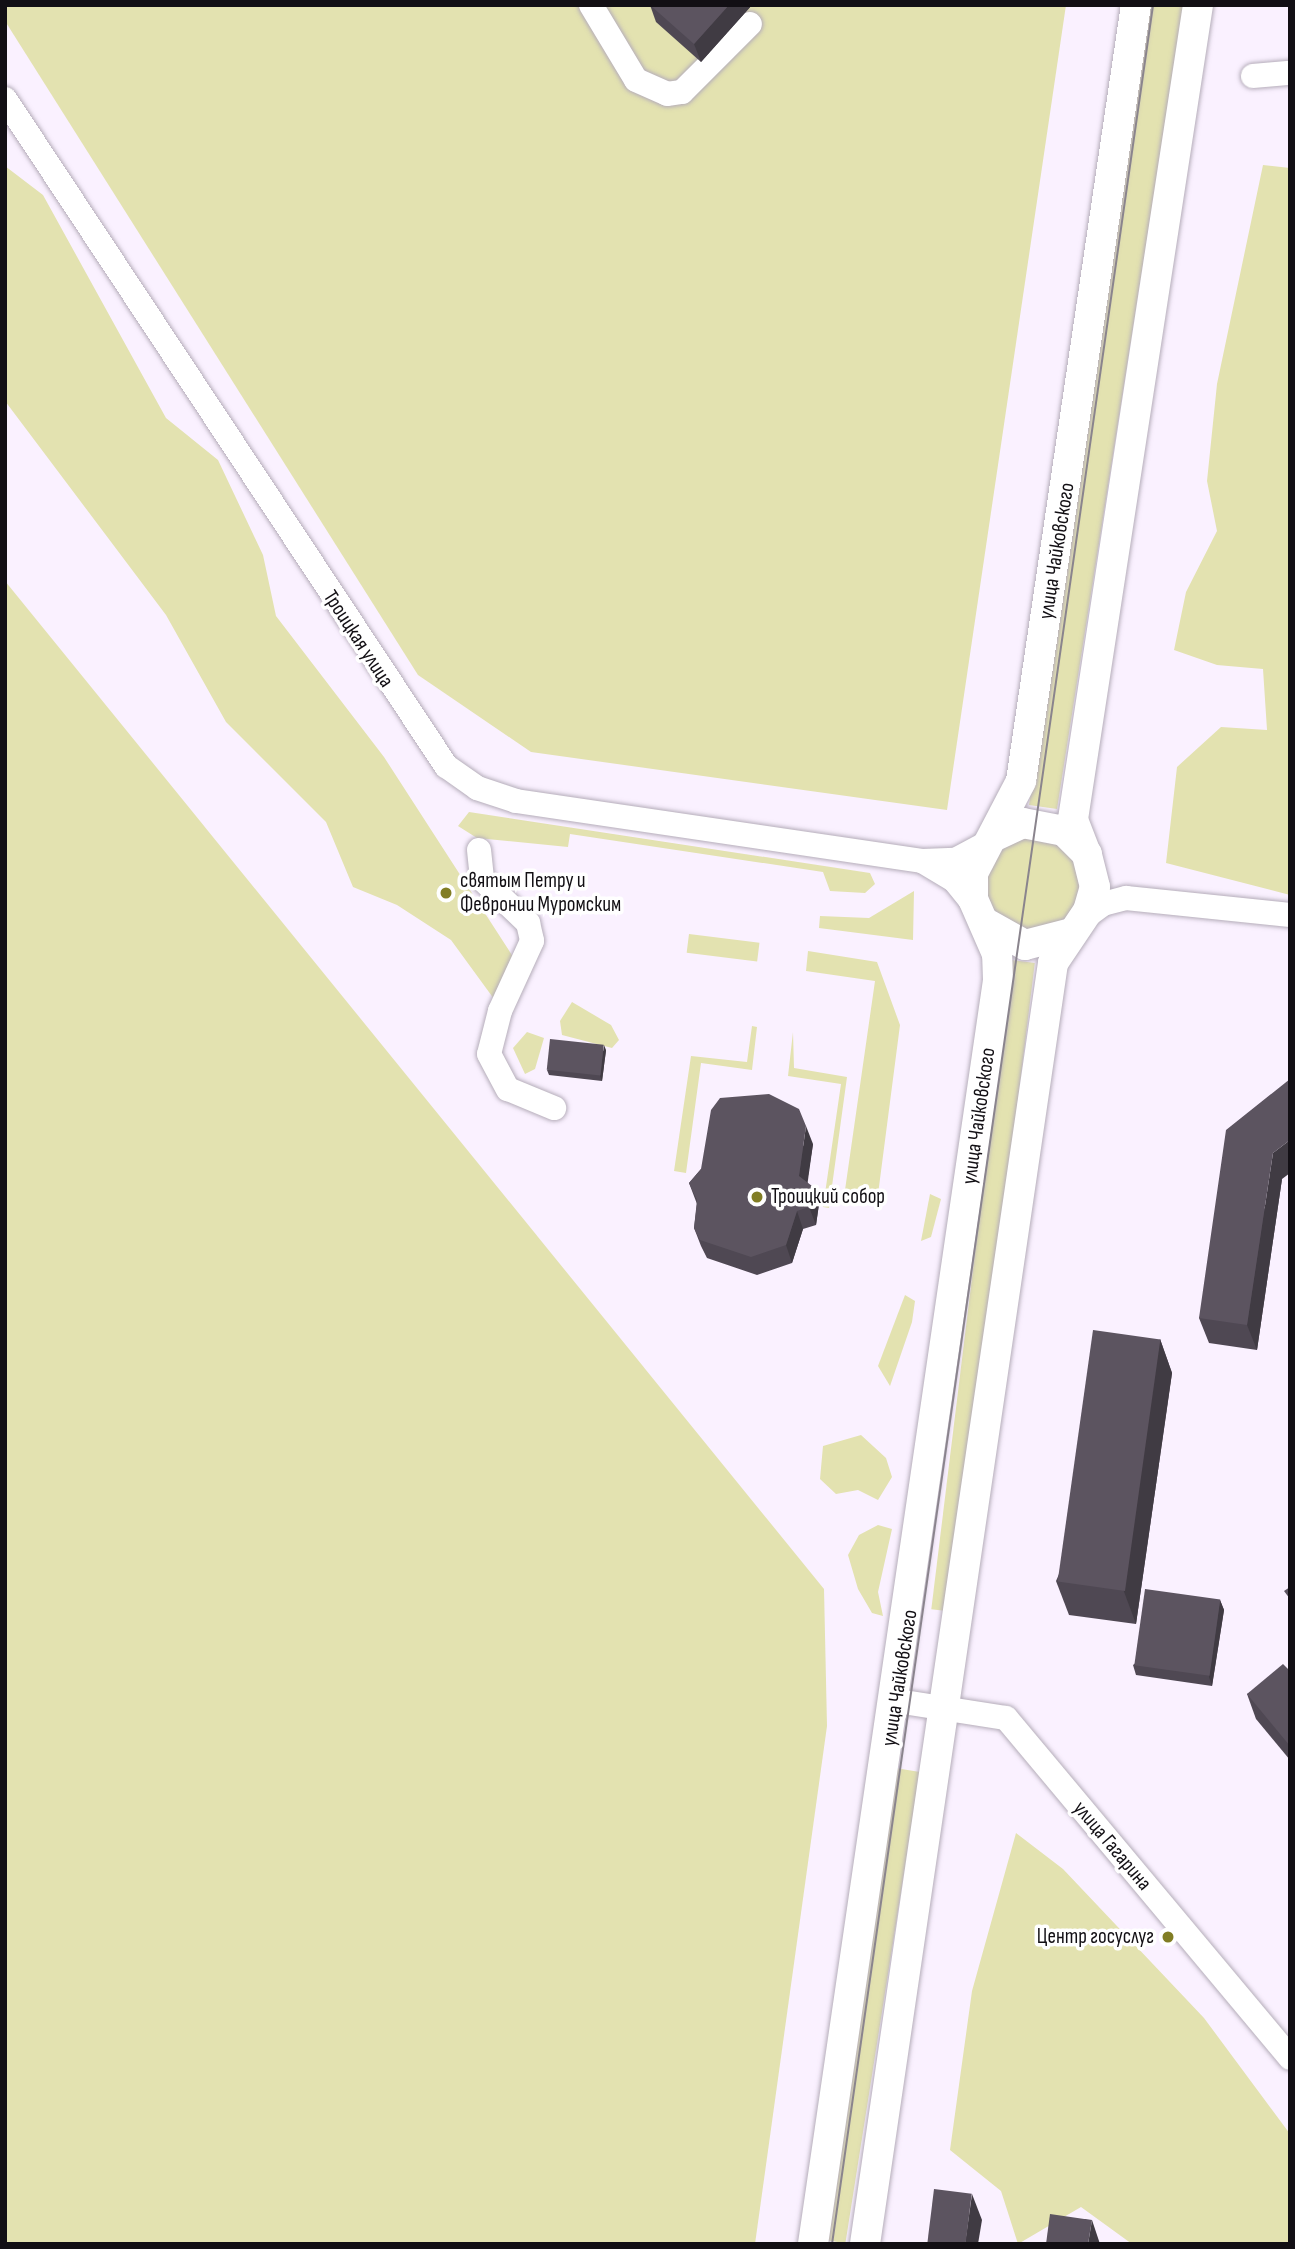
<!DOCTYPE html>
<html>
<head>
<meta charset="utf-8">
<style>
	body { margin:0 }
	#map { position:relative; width:1295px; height:2249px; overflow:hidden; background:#faf1ff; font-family:"Sofia Sans Condensed",sans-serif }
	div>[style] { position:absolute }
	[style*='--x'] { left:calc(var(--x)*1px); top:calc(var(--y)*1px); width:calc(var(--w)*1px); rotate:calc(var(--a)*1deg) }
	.green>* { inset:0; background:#e3e2b0; transform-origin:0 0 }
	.roads { filter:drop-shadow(0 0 2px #b5adba) drop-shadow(0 0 2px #b5adba) }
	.minor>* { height:24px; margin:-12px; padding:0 12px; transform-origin:12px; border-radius:12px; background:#fff }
	.major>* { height:30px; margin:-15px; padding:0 15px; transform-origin:15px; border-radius:15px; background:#fff }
	.tram>* { height:2px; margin:-1px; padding:0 1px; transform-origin:1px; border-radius:1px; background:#8a848d }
	.wall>* { inset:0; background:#4f4853 }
	.shaded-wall>* { inset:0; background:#403b43 }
	.building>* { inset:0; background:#5c5460; transform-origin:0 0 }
	.dots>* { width:19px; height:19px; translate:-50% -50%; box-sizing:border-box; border:4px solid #fff; border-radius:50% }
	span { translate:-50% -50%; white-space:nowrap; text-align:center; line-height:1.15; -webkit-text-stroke:7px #fff; paint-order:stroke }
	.street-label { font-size:21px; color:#120f14 }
	.poi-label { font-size:21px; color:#120f14 }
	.left { translate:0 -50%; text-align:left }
	.right { translate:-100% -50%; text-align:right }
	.frame { position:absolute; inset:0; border:7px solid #120f14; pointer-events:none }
</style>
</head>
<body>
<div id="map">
	<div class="green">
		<div style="clip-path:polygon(5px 5px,1066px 5px,947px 810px,531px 752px,418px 675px,5px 21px)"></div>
		<div style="clip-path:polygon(1147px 5px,1184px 5px,1057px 809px,1029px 805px)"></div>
		<div style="clip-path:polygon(1263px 165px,1290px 168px,1290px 895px,1166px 863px,1177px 767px,1221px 727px,1267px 730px,1263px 669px,1217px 665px,1174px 650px,1186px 592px,1217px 531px,1207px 481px,1217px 384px)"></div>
		<div style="clip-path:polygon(5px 166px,43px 195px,166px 418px,218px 460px,263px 555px,276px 616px,384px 757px,521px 969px,494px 999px,451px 940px,397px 905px,353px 887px,326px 822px,226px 722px,166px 615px,5px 401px)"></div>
		<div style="clip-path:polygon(5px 581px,824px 1589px,827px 1726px,755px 2244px,5px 2244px)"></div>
		<div style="clip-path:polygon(469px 812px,870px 873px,875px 884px,865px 893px,830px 891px,823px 872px,570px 834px,568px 847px,477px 838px,458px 826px)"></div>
		<div style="clip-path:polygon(1024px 830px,1080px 854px,1084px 906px,1043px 939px,988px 916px,982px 863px)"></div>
		<div style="clip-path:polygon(914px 891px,913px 940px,819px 928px,820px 916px,869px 918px)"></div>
		<div style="left:689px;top:934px;width:71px;height:19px;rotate:7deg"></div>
		<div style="clip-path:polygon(808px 951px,877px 962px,900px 1025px,877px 1202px,844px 1197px,875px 981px,806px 971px)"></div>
		<div style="left:1011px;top:960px;width:24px;height:654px;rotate:7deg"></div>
		<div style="clip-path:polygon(572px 1002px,611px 1025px,619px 1040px,612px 1048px,562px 1035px,560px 1021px)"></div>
		<div style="clip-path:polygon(752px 1026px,757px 1027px,752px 1070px,701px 1063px,686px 1173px,674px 1171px,691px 1056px,747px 1062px)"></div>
		<div style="clip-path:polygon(527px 1032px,544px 1038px,535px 1069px,525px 1074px,513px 1048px)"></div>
		<div style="clip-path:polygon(793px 1032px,794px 1068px,847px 1077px,829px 1208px,823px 1207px,841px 1084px,788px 1076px)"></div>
		<div style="clip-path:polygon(930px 1194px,941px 1199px,931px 1237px,921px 1241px)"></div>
		<div style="clip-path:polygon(905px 1295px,915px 1301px,912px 1322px,890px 1386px,878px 1366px)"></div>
		<div style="clip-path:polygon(861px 1435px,886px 1458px,892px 1477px,878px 1500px,858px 1490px,836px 1494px,820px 1479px,823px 1446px)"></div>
		<div style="clip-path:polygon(878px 1525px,892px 1529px,878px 1592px,883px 1616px,872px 1613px,858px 1589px,848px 1555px,859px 1535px)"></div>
		<div style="left:920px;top:1772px;width:477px;height:25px;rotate:99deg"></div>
		<div style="clip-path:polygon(1016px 1833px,1063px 1869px,1204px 2018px,1290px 2134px,1290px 2244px,1132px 2244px,1081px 2207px,1018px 2244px,1001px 2191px,950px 2150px,972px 1991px)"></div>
	</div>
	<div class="roads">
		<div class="minor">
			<div style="--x:591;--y:5;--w:87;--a:59"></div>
			<div style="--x:636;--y:80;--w:34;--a:24"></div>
			<div style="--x:667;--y:94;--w:15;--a:-8"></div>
			<div style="--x:682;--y:92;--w:96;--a:-45"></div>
			<div style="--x:1253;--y:76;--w:37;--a:-5"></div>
			<div style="--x:5;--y:99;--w:800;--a:56.53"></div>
			<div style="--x:446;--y:766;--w:38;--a:35"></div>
			<div style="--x:477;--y:788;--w:41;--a:18.4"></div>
			<div style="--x:516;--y:801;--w:410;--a:8.4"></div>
			<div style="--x:922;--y:861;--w:33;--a:-2"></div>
			<div style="--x:955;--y:860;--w:36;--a:-28"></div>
			<div style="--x:479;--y:850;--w:29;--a:84"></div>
			<div style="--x:482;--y:879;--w:64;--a:43.7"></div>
			<div style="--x:528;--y:923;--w:18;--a:77"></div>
			<div style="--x:532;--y:941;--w:77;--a:114.6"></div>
			<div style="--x:500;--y:1011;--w:44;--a:104.3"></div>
			<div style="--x:489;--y:1054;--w:40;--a:62"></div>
			<div style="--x:508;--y:1089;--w:50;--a:22.4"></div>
			<div style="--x:922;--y:861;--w:37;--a:31"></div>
			<div style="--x:954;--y:880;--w:35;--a:51"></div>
			<div style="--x:1084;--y:918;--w:24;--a:-36"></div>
			<div style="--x:1103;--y:904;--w:24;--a:-15"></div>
			<div style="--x:1126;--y:898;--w:165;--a:5.9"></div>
			<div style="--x:897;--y:1701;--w:110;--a:8.9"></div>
			<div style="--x:1006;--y:1718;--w:443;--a:50.1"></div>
		</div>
		<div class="major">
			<div style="--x:1085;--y:851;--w:34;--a:-111"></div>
			<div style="--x:1073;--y:819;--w:824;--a:-81.27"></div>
			<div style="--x:984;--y:922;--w:47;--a:29.3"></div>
			<div style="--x:1025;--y:945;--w:48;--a:-14.6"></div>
			<div style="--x:813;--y:2244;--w:1277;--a:-81.67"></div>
			<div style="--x:998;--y:980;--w:26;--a:-92"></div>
			<div style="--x:997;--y:954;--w:60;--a:-113.6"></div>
			<div style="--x:973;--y:899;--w:26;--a:-90"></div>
			<div style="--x:973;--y:873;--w:104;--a:-62.4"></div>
			<div style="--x:1021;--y:781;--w:784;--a:-81.57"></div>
			<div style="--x:865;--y:2244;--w:1295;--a:-81.65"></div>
			<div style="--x:1053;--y:963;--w:63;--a:-56.1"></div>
			<div style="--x:1088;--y:911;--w:25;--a:-74"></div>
			<div style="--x:1095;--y:887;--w:34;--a:-104"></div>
			<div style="--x:1087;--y:854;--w:33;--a:-135"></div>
			<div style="--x:1064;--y:831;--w:42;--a:-169"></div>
			<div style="--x:1023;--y:823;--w:33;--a:155"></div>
		</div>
	</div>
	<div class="tram">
		<div style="--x:832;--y:2244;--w:2262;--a:-81.84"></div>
	</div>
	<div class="wall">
		<div style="clip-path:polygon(650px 5px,752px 5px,701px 62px,656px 22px)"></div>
		<div style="clip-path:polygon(606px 1050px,602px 1081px,549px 1075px,547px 1070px)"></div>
		<div style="clip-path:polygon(813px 1144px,807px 1182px,819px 1204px,816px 1225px,803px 1229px,792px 1263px,757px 1275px,707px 1258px,701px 1246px,694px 1228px,697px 1204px,689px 1183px,701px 1169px)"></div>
		<div style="clip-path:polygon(1282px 1179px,1257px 1350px,1209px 1343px,1199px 1318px)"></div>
		<div style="clip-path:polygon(1160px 1339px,1172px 1373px,1136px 1624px,1069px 1615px,1056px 1581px)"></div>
		<div style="clip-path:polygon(1220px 1600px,1224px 1610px,1212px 1686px,1136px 1675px,1133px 1665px)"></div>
		<div style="clip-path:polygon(1290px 1671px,1290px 1760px,1256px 1719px,1247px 1694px)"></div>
	</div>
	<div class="shaded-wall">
		<div style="clip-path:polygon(729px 5px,752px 5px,701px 62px,694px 44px)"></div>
		<div style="clip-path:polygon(604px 1045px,606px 1050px,602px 1081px,600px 1076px)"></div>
		<div style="clip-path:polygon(806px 1126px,813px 1144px,806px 1194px,799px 1176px)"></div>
		<div style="clip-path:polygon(1290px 1140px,1290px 1173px,1282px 1179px,1257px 1350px,1247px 1325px,1273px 1153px)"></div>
		<div style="clip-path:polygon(812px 1186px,819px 1204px,816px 1225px,809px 1207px)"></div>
		<div style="clip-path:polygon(797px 1211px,803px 1229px,792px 1263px,786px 1245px)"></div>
		<div style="clip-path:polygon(1160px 1339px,1172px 1373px,1136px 1624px,1123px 1589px)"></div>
		<div style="clip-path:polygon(1220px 1600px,1224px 1610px,1212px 1686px,1209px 1677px)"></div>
		<div style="clip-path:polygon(972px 2194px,982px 2220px,978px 2244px,965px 2244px)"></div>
		<div style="clip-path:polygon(1092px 2220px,1100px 2244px,1088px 2244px)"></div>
	</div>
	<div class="building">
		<div style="clip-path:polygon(650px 5px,729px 5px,694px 44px)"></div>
		<div style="left:550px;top:1039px;width:54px;height:31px;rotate:6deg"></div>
		<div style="clip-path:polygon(1290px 1079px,1290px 1140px,1273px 1153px,1247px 1325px,1199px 1318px,1226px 1130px)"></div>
		<div style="clip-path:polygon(769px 1094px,799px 1109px,806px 1126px,799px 1176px,812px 1186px,809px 1207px,797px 1211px,786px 1245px,751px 1257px,700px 1240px,694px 1228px,697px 1200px,689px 1183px,701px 1169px,711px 1110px,720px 1098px)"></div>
		<div style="left:1093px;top:1330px;width:68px;height:254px;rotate:8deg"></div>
		<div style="clip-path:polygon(1290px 1587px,1290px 1599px,1284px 1591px)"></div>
		<div style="left:1145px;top:1589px;width:76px;height:77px;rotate:8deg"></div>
		<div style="clip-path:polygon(1283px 1664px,1290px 1671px,1290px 1746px,1247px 1694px)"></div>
		<div style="left:934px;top:2189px;width:38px;height:56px;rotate:7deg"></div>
		<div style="clip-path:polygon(1050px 2214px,1092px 2220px,1088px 2244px,1046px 2244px)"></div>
	</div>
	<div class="dots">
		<div style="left:446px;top:893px;background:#817d24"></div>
		<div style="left:757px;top:1197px;background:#817d24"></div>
		<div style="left:1168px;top:1937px;background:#817d24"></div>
	</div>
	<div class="street-label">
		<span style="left:1057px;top:551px;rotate:-81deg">улица Чайковского</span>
		<span style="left:358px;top:639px;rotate:57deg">Троицкая улица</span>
		<span style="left:979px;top:1116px;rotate:-82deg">улица Чайковского</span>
		<span style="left:900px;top:1678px;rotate:-81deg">улица Чайковского</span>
		<span style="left:1112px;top:1846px;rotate:50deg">улица Гагарина</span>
	</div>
	<div class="poi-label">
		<span class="left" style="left:460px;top:893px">святым Петру и<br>Февронии Муромским</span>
		<span class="left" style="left:771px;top:1197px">Троицкий собор</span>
		<span class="right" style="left:1154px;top:1937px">Центр госуслуг</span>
	</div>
	<div class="frame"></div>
</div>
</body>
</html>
